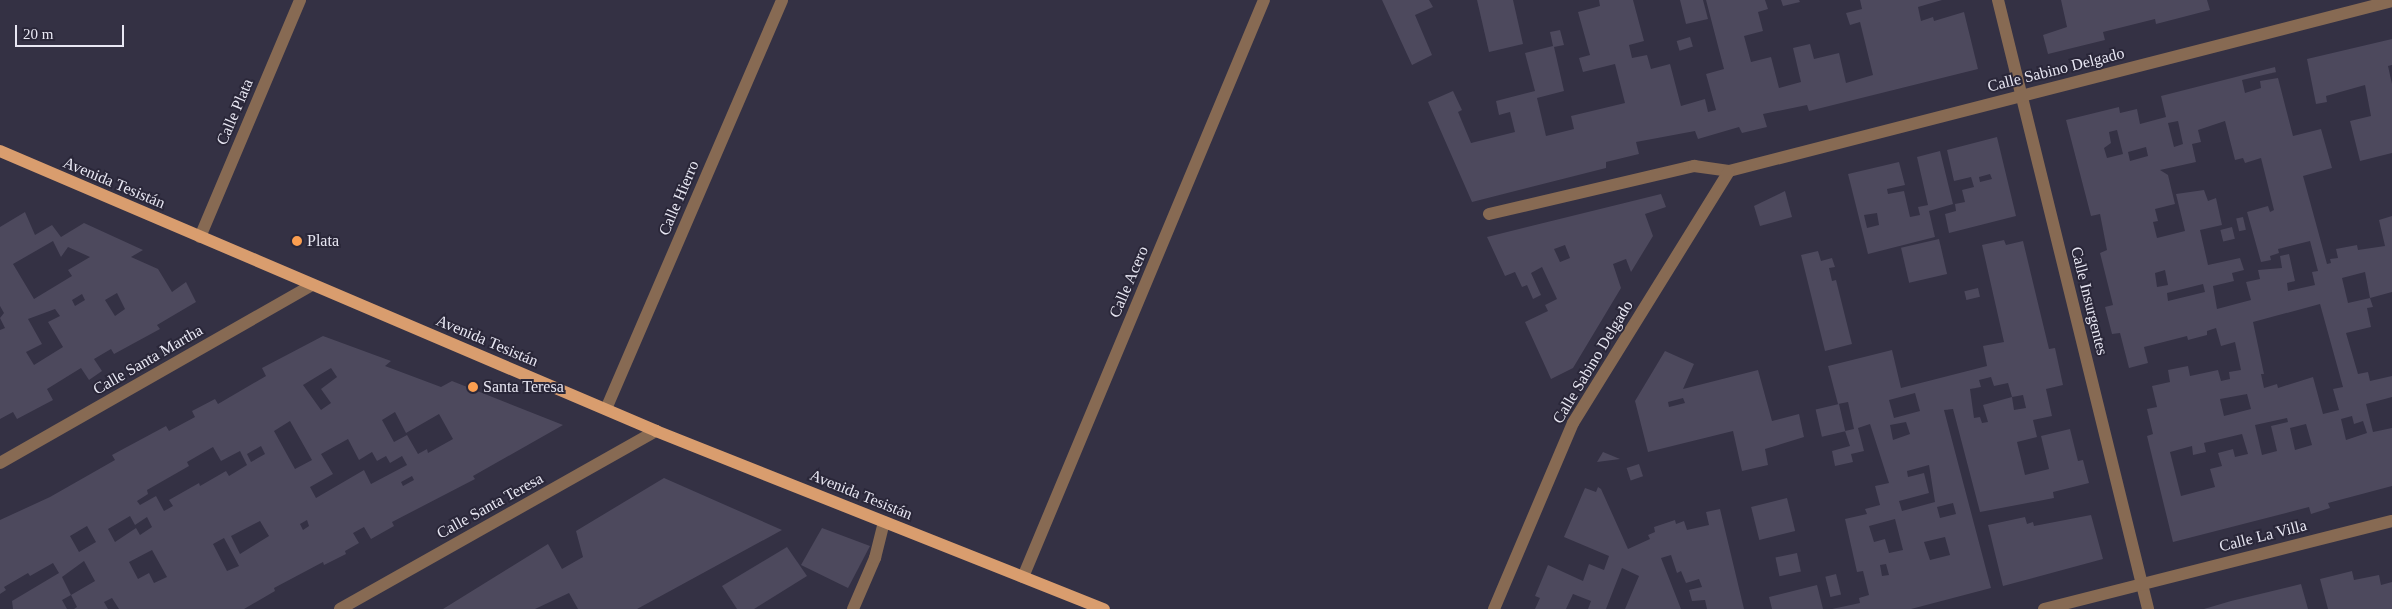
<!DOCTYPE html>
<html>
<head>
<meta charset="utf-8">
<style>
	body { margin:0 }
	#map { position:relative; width:2392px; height:609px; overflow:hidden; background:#343144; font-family:Georgia,serif }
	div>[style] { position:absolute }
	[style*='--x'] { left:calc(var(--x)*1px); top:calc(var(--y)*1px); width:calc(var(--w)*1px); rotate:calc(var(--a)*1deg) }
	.building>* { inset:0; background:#4d495d; transform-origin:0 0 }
	.minor>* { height:12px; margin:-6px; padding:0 6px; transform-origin:6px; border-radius:6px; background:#876a53 }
	.major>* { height:12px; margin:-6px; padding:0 6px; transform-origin:6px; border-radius:6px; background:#d99d6e }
	.dots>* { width:14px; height:14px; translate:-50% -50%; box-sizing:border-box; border:2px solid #2a2739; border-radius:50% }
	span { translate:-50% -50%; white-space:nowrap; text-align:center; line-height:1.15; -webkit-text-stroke:4px #2a2739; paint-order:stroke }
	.street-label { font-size:16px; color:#e8e7f3 }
	.poi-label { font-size:16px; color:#e8e7f3 }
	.left { translate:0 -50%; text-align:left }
	.scale { position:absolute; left:15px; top:25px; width:109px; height:22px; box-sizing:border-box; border:2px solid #e8e7f3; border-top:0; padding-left:6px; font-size:15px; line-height:18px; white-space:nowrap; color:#e8e7f3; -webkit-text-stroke:4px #2a2739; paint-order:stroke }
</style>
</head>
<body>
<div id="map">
	<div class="building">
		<div style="clip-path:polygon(1382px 0,1429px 0,1433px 7px,1415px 15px,1432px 55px,1412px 65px)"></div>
		<div style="clip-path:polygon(1477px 0,1513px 0,1523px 44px,1489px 52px)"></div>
		<div style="clip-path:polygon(1599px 0,1633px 0,1644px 41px,1629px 45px,1632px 58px,1647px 55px,1651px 69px,1670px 64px,1681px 106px,1705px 99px,1708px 112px,1716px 110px,1706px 74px,1724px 69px,1706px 0,1765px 0,1768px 9px,1758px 12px,1763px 31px,1744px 36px,1751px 62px,1771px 57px,1779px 88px,1801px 82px,1793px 48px,1810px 44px,1814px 59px,1839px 53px,1846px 83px,1873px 75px,1860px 22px,1850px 25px,1846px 13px,1862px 9px,1860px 0,1942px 0,1918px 7px,1921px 21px,1933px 17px,1934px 21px,1964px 12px,1978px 69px,1809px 111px,1807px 105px,1763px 114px,1767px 127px,1742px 133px,1739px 127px,1698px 139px,1695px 131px,1636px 142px,1639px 154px,1606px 162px,1606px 168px,1472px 202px,1428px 102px,1453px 91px,1462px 110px,1458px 112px,1471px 143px,1515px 132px,1510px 112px,1499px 115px,1496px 101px,1535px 91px,1525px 53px,1553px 46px,1550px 32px,1560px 30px,1564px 45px,1554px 47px,1564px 91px,1537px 98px,1546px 136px,1574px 129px,1571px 116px,1625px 103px,1615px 64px,1583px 72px,1579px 58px,1590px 55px,1578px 12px,1600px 6px)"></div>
		<div style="clip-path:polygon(1680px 0,1703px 0,1708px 19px,1686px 24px)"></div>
		<div style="clip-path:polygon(1781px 0,1799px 0,1800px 2px,1783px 6px)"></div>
		<div style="clip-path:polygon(2061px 0,2207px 0,2210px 10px,2156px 24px,2155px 19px,2103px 32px,2105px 40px,2048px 54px,2043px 35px,2067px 27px)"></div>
		<div style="left:1690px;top:37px;width:10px;height:14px;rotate:73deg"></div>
		<div style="clip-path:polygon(2392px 39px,2392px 65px,2388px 66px,2392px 84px,2392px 153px,2360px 161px,2350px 121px,2371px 116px,2365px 85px,2326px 96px,2327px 102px,2316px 104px,2307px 59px)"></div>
		<div style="clip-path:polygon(evenodd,2275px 67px,2276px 72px,2242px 80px,2245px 93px,2261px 88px,2260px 81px,2278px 78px,2293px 136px,2321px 129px,2332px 168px,2303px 176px,2327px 264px,2331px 263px,2330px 259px,2338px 258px,2336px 249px,2357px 245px,2358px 250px,2385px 246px,2379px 220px,2392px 216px,2392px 292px,2370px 298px,2365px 272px,2342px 278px,2348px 303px,2370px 298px,2373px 307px,2367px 308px,2371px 327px,2346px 333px,2358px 374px,2368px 372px,2370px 381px,2392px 376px,2392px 397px,2366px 404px,2373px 432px,2392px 428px,2392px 486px,2328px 503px,2330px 508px,2311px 514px,2309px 507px,2173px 542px,2147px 436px,2153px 434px,2147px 409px,2157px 407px,2152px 386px,2170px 382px,2168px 370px,2188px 366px,2190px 376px,2218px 370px,2221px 381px,2230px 379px,2229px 372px,2241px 370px,2235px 342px,2221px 346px,2216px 328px,2207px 331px,2207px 335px,2188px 340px,2187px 336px,2144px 347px,2148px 363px,2129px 368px,2120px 333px,2112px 334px,2105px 307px,2113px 305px,2100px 253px,2107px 250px,2100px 214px,2091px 216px,2066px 120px,2119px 107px,2120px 113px,2137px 109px,2140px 124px,2166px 117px,2161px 96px,2275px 67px,2178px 121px,2183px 144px,2174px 147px,2168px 123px,2178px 121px,2275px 67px,2225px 121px,2235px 160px,2243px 158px,2245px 163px,2261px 158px,2274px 210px,2270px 212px,2268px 206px,2247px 212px,2261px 262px,2271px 260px,2270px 256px,2279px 253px,2278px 249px,2310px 241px,2318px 271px,2312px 272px,2315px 285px,2288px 291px,2287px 283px,2295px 281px,2289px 254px,2280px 256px,2282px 268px,2258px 270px,2260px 279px,2246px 282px,2251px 300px,2217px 309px,2213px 286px,2234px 281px,2232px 273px,2244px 270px,2240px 258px,2208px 265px,2200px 230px,2222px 225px,2216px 198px,2208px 201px,2204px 190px,2176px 194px,2185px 231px,2157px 238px,2153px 222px,2158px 221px,2155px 209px,2175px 204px,2168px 175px,2160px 170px,2196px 162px,2192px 144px,2201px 142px,2198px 130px,2225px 121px,2275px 67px,2117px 130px,2123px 154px,2107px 158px,2104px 148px,2111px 143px,2109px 132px,2117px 130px,2275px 67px,2146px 147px,2148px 156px,2130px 161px,2128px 152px,2146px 147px,2275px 67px,2165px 270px,2168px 285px,2157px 287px,2155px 273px,2165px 270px,2275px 67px,2203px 284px,2205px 292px,2168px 301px,2167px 293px,2203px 284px,2275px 67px,2320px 304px,2343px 387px,2333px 389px,2339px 410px,2323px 414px,2313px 377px,2278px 388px,2277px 384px,2264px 388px,2261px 374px,2264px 374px,2253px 322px,2320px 304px,2275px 67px,2247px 394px,2251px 409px,2224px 416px,2220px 399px,2247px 394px,2275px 67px,2352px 416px,2354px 424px,2363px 421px,2367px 433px,2346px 440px,2341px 419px,2352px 416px,2275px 67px,2287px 418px,2288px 422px,2271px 426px,2277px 451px,2262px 455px,2255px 425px,2287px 418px,2275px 67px,2306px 424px,2312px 445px,2295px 450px,2290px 428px,2306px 424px,2275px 67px,2242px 434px,2248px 454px,2235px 457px,2233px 449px,2218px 453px,2222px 466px,2210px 469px,2215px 487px,2181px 496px,2170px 452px,2192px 446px,2193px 455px,2206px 452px,2204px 443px,2242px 434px)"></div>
		<div style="clip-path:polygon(evenodd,1997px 137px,2016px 216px,1949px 233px,1945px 214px,1956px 211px,1955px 204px,1965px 202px,1962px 190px,1974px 187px,1971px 177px,1954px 181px,1947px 150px,1997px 137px,1990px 174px,1992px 179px,1980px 182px,1979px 177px,1990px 174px)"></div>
		<div style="clip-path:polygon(evenodd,1940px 151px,1953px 204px,1929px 211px,1935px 237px,1868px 254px,1848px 174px,1899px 162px,1905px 185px,1887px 189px,1888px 194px,1904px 191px,1910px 217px,1920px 215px,1918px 207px,1928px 205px,1917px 157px,1940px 151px,1877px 213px,1879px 225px,1867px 228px,1864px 215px,1877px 213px)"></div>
		<div style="clip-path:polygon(1785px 191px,1792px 217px,1760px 226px,1754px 206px)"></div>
		<div style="clip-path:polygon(evenodd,1661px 194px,1666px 207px,1645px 214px,1653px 236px,1631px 272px,1626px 259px,1613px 264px,1621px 288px,1573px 368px,1551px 379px,1525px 322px,1548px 311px,1545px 305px,1557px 299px,1542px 267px,1531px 273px,1541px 295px,1533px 299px,1527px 285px,1522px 287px,1515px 272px,1505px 276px,1487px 237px,1661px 194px,1565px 245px,1570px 258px,1560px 262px,1554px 249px,1565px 245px)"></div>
		<div style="clip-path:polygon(evenodd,25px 212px,35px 235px,52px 225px,61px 237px,84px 223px,143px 250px,131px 257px,158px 269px,172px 292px,186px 282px,196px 302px,157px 325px,160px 329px,114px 354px,111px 349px,94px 359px,102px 371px,89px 380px,81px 368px,47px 389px,53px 400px,17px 419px,13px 412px,0 419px,0 330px,5px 328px,0 318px,4px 313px,0 306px,0 227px,25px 212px,53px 241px,61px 257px,68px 247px,90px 257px,68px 270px,72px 276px,34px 299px,13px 264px,53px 241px,25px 212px,117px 293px,125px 309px,115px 316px,105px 300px,117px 293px,25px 212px,82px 294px,85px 300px,75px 306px,72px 300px,82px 294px,25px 212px,55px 309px,60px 316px,48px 322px,63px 347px,34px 365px,26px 352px,42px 344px,28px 319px,55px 309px)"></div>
		<div style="left:2243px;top:217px;width:13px;height:7px;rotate:77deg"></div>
		<div style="left:2232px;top:227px;width:12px;height:12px;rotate:76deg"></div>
		<div style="left:1939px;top:239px;width:36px;height:39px;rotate:77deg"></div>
		<div style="clip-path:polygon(evenodd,2004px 240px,2006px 245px,2023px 241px,2049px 349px,2055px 348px,2063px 385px,2046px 389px,2052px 416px,2033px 420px,2037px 437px,2017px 442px,2025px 475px,2049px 469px,2041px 436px,2070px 429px,2078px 461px,2083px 460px,2089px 483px,2053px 492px,2054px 498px,1980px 512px,1953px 409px,1944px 410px,1991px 588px,1911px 609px,1832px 609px,1860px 603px,1859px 598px,1869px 595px,1863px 571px,1857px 572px,1845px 519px,1867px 514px,1865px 509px,1880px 505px,1875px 486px,1889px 483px,1870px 424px,1858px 428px,1864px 451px,1851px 454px,1853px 462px,1835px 466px,1832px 451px,1850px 446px,1845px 431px,1854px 429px,1848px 402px,1838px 404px,1828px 366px,1892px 350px,1901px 388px,1987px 366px,1983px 346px,2004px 342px,1982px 245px,2004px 240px,1991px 377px,1994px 386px,2008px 383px,2012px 397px,2023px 395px,2026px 408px,2014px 410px,2012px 397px,1983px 405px,1988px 422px,1982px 423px,1980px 417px,1974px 418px,1970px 389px,1981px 387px,1979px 380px,1991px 377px,2004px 240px,1915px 393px,1920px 411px,1894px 418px,1889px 400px,1915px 393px,2004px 240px,1906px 422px,1910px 434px,1893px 440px,1890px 425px,1906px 422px,2004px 240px,1929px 465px,1935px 502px,1902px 511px,1899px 501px,1929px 493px,1924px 473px,1908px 477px,1907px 471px,1929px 465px,2004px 240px,1953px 503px,1956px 514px,1940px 518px,1937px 507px,1953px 503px,2004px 240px,1895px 519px,1903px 550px,1889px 553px,1885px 539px,1874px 542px,1869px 526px,1895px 519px,2004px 240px,1945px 537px,1950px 555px,1930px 560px,1924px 542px,1945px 537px,2004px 240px,1886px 564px,1889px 575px,1882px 576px,1880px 565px,1886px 564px)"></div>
		<div style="clip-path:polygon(1818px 251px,1821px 261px,1832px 258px,1835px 267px,1829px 268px,1832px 281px,1836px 280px,1852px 344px,1825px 351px,1801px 255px)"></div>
		<div style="left:1978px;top:288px;width:9px;height:14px;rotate:77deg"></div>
		<div style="clip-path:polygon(evenodd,323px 336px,391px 361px,385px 366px,441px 387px,452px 381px,563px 425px,473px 476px,475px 479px,392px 522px,394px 526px,371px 539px,364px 527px,353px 533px,359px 543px,345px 551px,346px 554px,324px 565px,323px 562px,274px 588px,275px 591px,244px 609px,119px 609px,112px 598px,104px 602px,108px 609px,74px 609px,77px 607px,71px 595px,95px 581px,84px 561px,62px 577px,71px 595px,62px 600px,67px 609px,13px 609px,12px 601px,59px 573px,53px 563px,30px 576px,28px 573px,4px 587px,6px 590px,0 594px,0 520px,50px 497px,115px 460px,112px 455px,166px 426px,169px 431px,195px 417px,192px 411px,215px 399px,218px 404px,266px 376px,262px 368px,323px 336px,331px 368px,337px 377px,321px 389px,331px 403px,321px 410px,303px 385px,331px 368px,323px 336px,395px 412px,406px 433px,439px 414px,453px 439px,428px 453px,427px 449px,418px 454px,407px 435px,394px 442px,382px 420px,395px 412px,323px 336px,290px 421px,312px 460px,295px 469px,274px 431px,290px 421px,323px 336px,348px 439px,359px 460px,372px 452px,377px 461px,386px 456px,390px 463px,402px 456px,407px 465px,371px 484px,364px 470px,316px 498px,310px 487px,333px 474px,321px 454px,348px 439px,323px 336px,261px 446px,265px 454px,251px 462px,247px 454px,261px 446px,323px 336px,213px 447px,221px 461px,240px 451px,247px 465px,229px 476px,226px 471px,200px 486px,199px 483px,169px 500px,173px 506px,164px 511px,156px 496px,140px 505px,137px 501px,148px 494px,147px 490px,189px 466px,187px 462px,213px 447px,323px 336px,412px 476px,414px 480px,403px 486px,401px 482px,412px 476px,323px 336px,130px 516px,135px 525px,147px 517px,152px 527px,140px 535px,136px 528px,115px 542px,108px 529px,130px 516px,323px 336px,307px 520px,309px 526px,303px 530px,300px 524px,307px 520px,323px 336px,260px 521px,269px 536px,240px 554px,231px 536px,260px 521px,323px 336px,87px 526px,96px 542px,79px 552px,70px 536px,87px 526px,323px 336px,224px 538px,239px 566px,227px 571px,213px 544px,224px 538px,323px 336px,152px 550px,167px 577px,154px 583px,149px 573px,138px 579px,129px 562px,152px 550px)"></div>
		<div style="clip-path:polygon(evenodd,1665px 351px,1694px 364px,1683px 389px,1758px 370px,1772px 421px,1799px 414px,1804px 437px,1765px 449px,1768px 465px,1742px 471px,1733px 431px,1648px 452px,1635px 401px,1665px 351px,1683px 398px,1685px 403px,1669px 407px,1668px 402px,1683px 398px)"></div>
		<div style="left:1839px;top:404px;width:28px;height:24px;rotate:77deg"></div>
		<div style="clip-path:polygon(1603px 452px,1620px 459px,1597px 462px)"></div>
		<div style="left:1639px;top:464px;width:13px;height:13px;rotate:72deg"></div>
		<div style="clip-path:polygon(664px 478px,782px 530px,637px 609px,578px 609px,569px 593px,535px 609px,443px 609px,548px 544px,562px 569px,583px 557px,576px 531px)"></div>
		<div style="clip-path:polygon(1598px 487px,1601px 489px,1628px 549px,1650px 539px,1648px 535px,1655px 532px,1654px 527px,1675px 520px,1676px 524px,1684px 521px,1687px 530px,1709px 525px,1706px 512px,1720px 509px,1744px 609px,1707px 609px,1705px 600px,1692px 601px,1689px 590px,1702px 587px,1699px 579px,1686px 583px,1681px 571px,1677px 573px,1671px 555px,1661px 558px,1681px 609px,1625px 609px,1639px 576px,1622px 568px,1606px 609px,1588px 609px,1591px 601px,1573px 594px,1566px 609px,1535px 609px,1540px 598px,1535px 596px,1548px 565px,1583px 581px,1589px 564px,1604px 570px,1609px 556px,1564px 537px,1585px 488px,1596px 492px)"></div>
		<div style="left:1787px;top:498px;width:34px;height:37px;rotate:76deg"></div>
		<div style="clip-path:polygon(2091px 515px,2103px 559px,2003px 586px,1988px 525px,2025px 517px,2027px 524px,2033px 522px,2034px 526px)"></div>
		<div style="clip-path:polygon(822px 528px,870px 546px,848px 588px,801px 565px)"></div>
		<div style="clip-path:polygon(787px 547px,807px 576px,754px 609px,737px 609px,722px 586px)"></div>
		<div style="left:1797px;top:553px;width:19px;height:22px;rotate:78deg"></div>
		<div style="clip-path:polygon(2352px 571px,2354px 580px,2379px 575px,2381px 585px,2392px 582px,2392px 609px,2328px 609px,2320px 579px)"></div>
		<div style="left:1836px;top:574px;width:21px;height:11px;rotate:76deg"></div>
		<div style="clip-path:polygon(2301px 584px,2308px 609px,2204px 609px,2231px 601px)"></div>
		<div style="clip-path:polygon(1817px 585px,1823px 609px,1772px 609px,1769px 597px)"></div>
	</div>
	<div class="minor">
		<div style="--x:1998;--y:0;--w:627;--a:76.16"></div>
		<div style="--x:1489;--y:214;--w:211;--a:-13.2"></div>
		<div style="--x:1694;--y:166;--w:35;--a:8"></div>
		<div style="--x:1729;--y:171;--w:684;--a:-14.38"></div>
		<div style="--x:200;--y:237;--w:257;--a:-67.1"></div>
		<div style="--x:606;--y:409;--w:445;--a:-66.7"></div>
		<div style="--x:0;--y:463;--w:359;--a:-29.7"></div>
		<div style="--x:1023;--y:577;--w:625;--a:-67.33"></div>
		<div style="--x:340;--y:609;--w:363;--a:-29.4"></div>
		<div style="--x:853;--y:609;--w:56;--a:-66.7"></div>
		<div style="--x:875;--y:558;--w:37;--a:-76"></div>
		<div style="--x:1494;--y:609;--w:202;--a:-67"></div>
		<div style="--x:1573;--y:423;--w:296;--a:-58.2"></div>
		<div style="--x:2044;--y:609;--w:359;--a:-14.2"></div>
	</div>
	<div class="major">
		<div style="--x:0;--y:151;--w:713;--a:23.11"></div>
		<div style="--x:656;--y:431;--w:482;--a:21.7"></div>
	</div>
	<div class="dots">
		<div style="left:297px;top:241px;background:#fb9e50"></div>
		<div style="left:473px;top:387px;background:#fb9e50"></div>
	</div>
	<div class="street-label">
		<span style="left:2056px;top:70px;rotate:-14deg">Calle Sabino Delgado</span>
		<span style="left:235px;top:112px;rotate:-67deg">Calle Plata</span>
		<span style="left:114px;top:183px;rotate:23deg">Avenida Tesistán</span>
		<span style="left:679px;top:198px;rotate:-67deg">Calle Hierro</span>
		<span style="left:1129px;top:282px;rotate:-67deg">Calle Acero</span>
		<span style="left:2089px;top:301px;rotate:76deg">Calle Insurgentes</span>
		<span style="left:487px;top:341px;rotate:23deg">Avenida Tesistán</span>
		<span style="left:148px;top:360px;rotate:-30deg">Calle Santa Martha</span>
		<span style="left:1593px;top:362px;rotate:-59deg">Calle Sabino Delgado</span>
		<span style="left:861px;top:495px;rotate:22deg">Avenida Tesistán</span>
		<span style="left:490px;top:506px;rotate:-29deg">Calle Santa Teresa</span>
		<span style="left:2263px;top:536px;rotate:-14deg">Calle La Villa</span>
	</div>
	<div class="poi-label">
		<span class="left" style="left:307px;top:241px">Plata</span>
		<span class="left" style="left:483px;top:387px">Santa Teresa</span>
	</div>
	<div class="scale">20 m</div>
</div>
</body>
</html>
